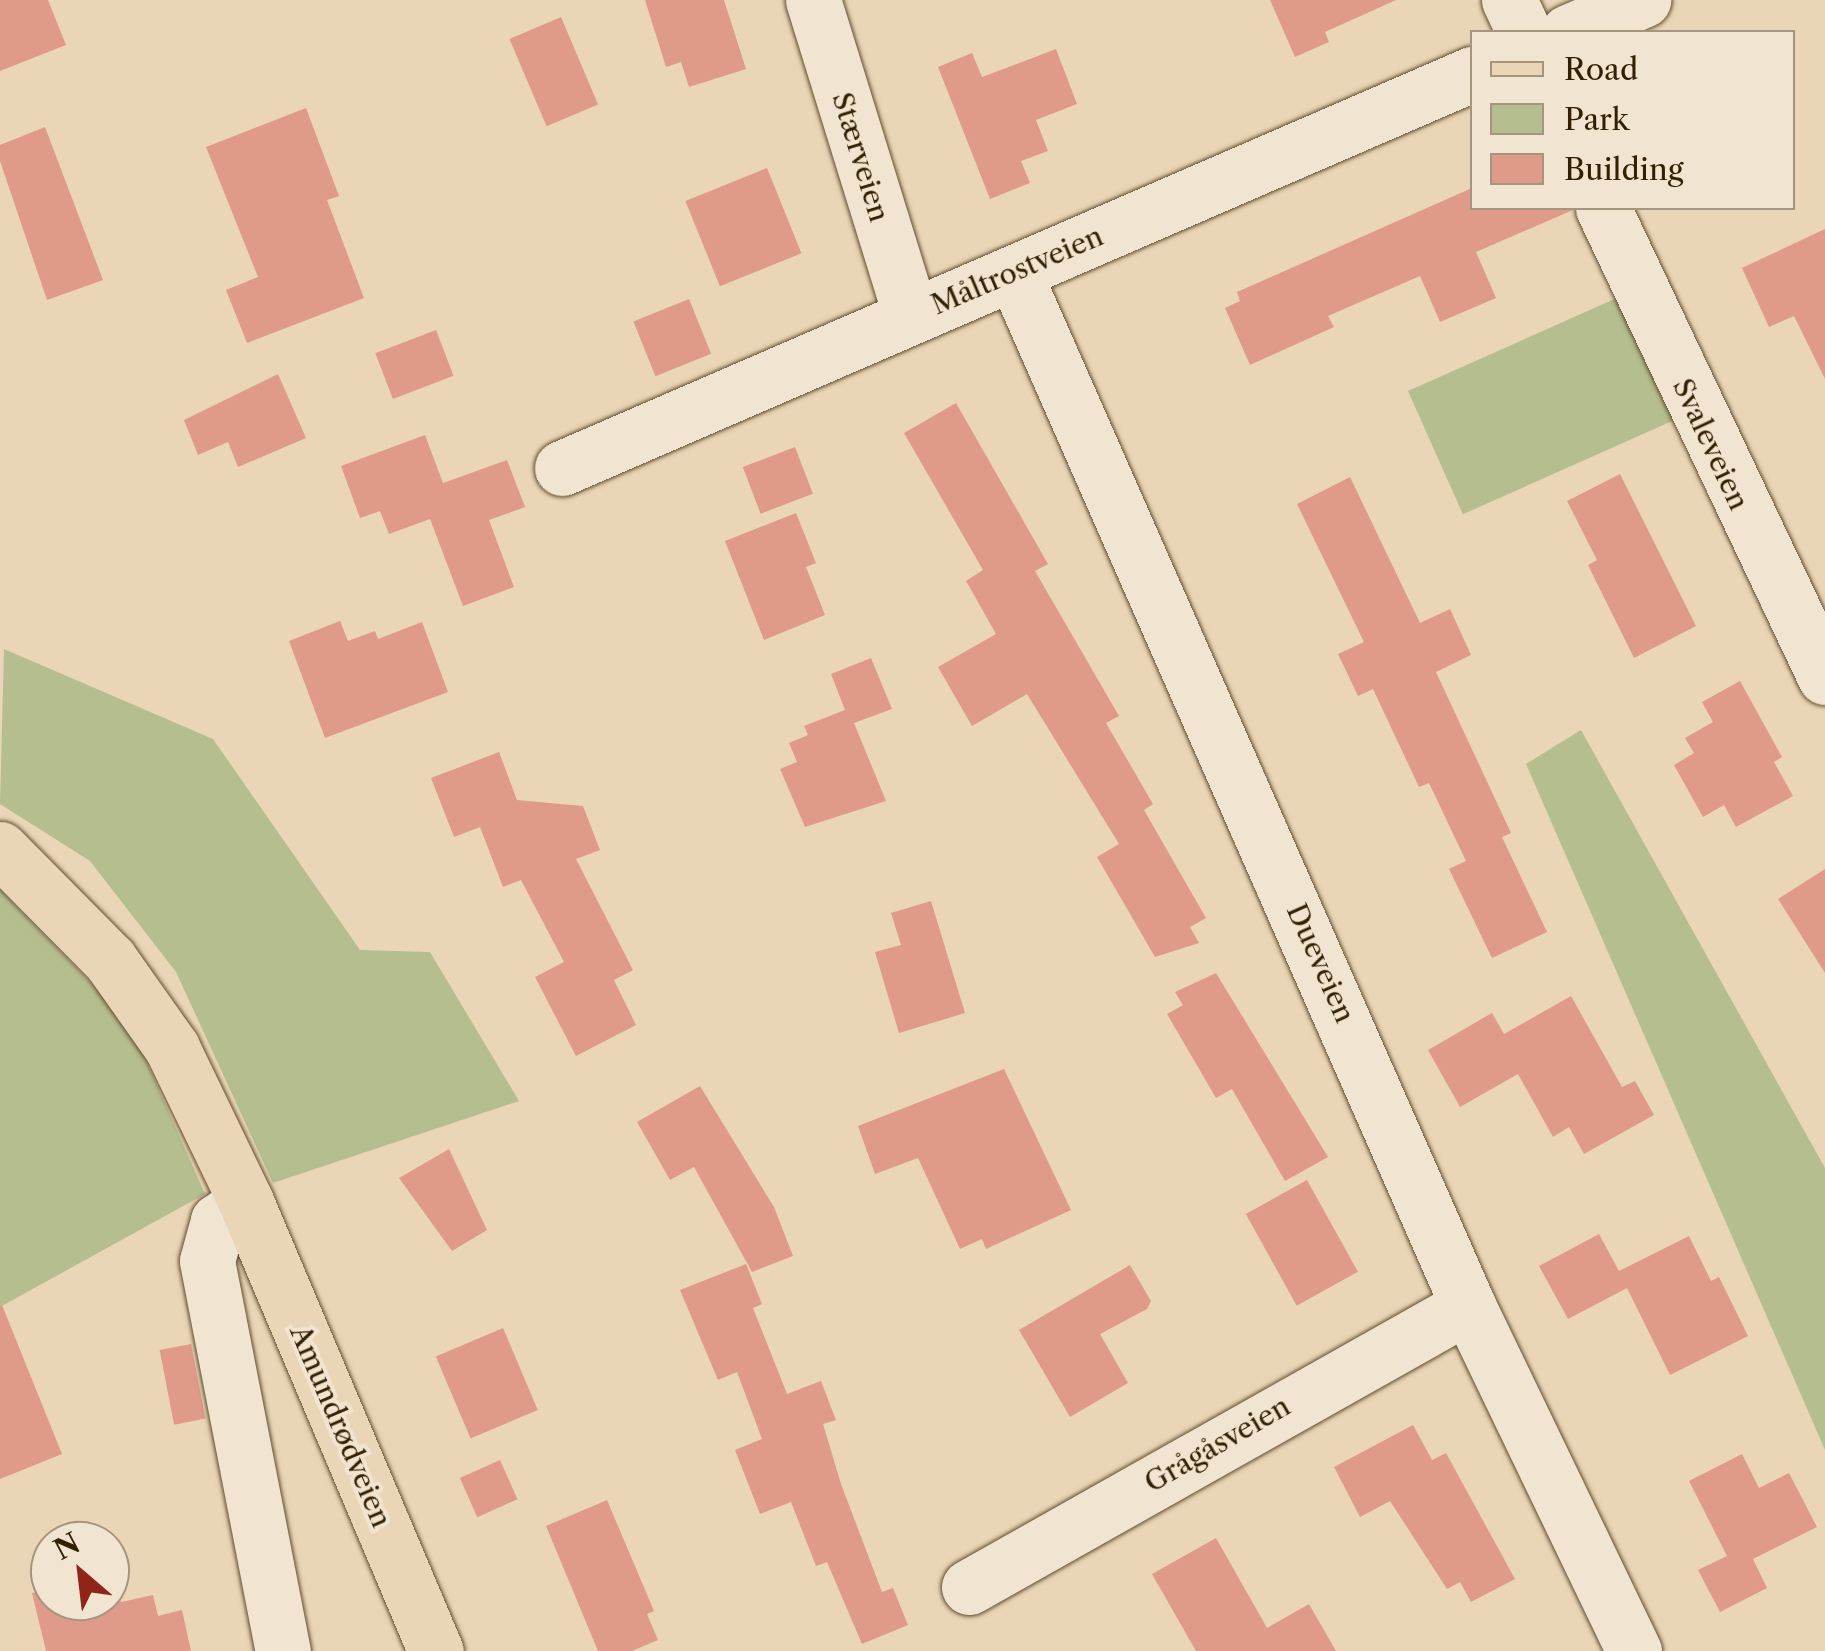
<!DOCTYPE html>
<html>
<head>
<meta charset="utf-8">
<style>
	body { margin:0 }
	#map { position:relative; width:1825px; height:1651px; overflow:hidden; background:#ead6b7; font-family:"Libre Caslon Text",serif }
	div>[style] { position:absolute }
	[style*='--x'] { left:calc(var(--x)*1px); top:calc(var(--y)*1px); width:calc(var(--w)*1px); rotate:calc(var(--a)*1deg) }
	.green>* { inset:0; background:#b5be8f; transform-origin:0 0 }
	.building>* { inset:0; background:#df9a89; transform-origin:0 0 }
	.roads { filter:drop-shadow(0 0 2px #614d2e) drop-shadow(0 0 2px #614d2e) }
	.minor>* { height:55px; margin:-27.5px; padding:0 27.5px; transform-origin:27.5px; border-radius:27.5px; background:#f1e4d0 }
	.major>* { height:55px; margin:-27.5px; padding:0 27.5px; transform-origin:27.5px; border-radius:27.5px; background:#ead6b7 }
	span { translate:-50% -50%; white-space:nowrap; text-align:center; line-height:1.15; -webkit-text-stroke:8px #f1e4d0; paint-order:stroke }
	.street-label { font-size:28px; color:#331f01 }
	.legend { position:absolute; left:1470px; top:30px; width:325px; height:180px; box-sizing:border-box; background:#f1e4d0; border:2px solid #a5957d; margin:0; padding:12px 18px; list-style:none; font-size:30px; color:#331f01 }
	.legend li { display:flex; align-items:center; gap:20px; height:50px }
	.legend b { width:50px; border:2px solid #a5957d }
	.north { position:absolute; left:30px; top:1521px; width:100px; height:100px; box-sizing:border-box; background:#f1e4d0; border:2px solid #a5957d; border-radius:50%; rotate:332deg; font-size:28px; font-weight:700; line-height:40px; text-align:center; color:#331f01 }
	.north::after { content:''; display:block; margin:auto; width:35px; height:45px; background:#8f2418; clip-path:polygon(50% 0,100% 100%,50% 72%,0 100%) }
</style>
</head>
<body>
<div id="map">
	<div class="green">
		<div style="left:1619px;top:297px;width:135px;height:231px;rotate:66deg"></div>
		<div style="clip-path:polygon(4px 649px,213px 739px,360px 950px,430px 952px,519px 1101px,273px 1183px,176px 972px,90px 861px,0 804px)"></div>
		<div style="clip-path:polygon(1581px 730px,1825px 1168px,1825px 1450px,1526px 764px)"></div>
		<div style="clip-path:polygon(0 890px,129px 1022px,205px 1194px,0 1307px)"></div>
	</div>
	<div class="building">
		<div style="clip-path:polygon(0 0,48px 0,66px 45px,0 71px)"></div>
		<div style="clip-path:polygon(645px 0,724px 0,746px 69px,689px 87px,681px 62px,666px 67px)"></div>
		<div style="clip-path:polygon(1270px 0,1396px 0,1325px 32px,1329px 42px,1295px 57px)"></div>
		<div style="left:561px;top:17px;width:95px;height:56px;rotate:67deg"></div>
		<div style="clip-path:polygon(1056px 49px,1077px 104px,1036px 120px,1048px 151px,1021px 161px,1030px 183px,990px 199px,938px 67px,972px 53px,982px 77px)"></div>
		<div style="clip-path:polygon(306px 108px,339px 196px,327px 200px,364px 298px,247px 343px,226px 290px,258px 277px,206px 147px)"></div>
		<div style="clip-path:polygon(45px 127px,103px 280px,47px 300px,0 161px,0 145px)"></div>
		<div style="left:767px;top:168px;width:92px;height:88px;rotate:68deg"></div>
		<div style="clip-path:polygon(1472px 188px,1472px 208px,1573px 210px,1476px 252px,1496px 298px,1440px 322px,1420px 276px,1328px 316px,1334px 327px,1250px 365px,1225px 308px,1240px 301px,1237px 292px)"></div>
		<div style="clip-path:polygon(1825px 229px,1825px 379px,1794px 316px,1769px 327px,1742px 268px)"></div>
		<div style="left:689px;top:299px;width:59px;height:60px;rotate:68deg"></div>
		<div style="left:436px;top:330px;width:49px;height:65px;rotate:69deg"></div>
		<div style="clip-path:polygon(278px 374px,306px 438px,238px 467px,228px 442px,198px 455px,184px 420px)"></div>
		<div style="clip-path:polygon(956px 403px,1048px 564px,1035px 571px,1119px 716px,1106px 723px,1153px 804px,1144px 810px,1206px 918px,1190px 927px,1199px 943px,1155px 957px,1097px 857px,1119px 844px,1027px 694px,972px 726px,938px 667px,996px 634px,966px 581px,983px 570px,904px 433px)"></div>
		<div style="clip-path:polygon(425px 435px,443px 483px,507px 460px,525px 507px,489px 520px,514px 587px,463px 606px,430px 519px,389px 534px,380px 511px,360px 518px,341px 466px)"></div>
		<div style="left:795px;top:447px;width:50px;height:56px;rotate:69deg"></div>
		<div style="clip-path:polygon(1620px 474px,1696px 626px,1634px 658px,1588px 565px,1597px 560px,1567px 501px)"></div>
		<div style="clip-path:polygon(1350px 477px,1420px 623px,1450px 609px,1471px 655px,1436px 672px,1511px 833px,1502px 837px,1547px 932px,1492px 958px,1449px 869px,1466px 861px,1429px 783px,1419px 787px,1373px 689px,1358px 696px,1338px 654px,1364px 642px,1297px 504px)"></div>
		<div style="clip-path:polygon(796px 513px,816px 563px,806px 567px,825px 615px,764px 640px,725px 541px)"></div>
		<div style="clip-path:polygon(340px 621px,348px 641px,375px 631px,378px 639px,422px 622px,448px 692px,325px 738px,289px 641px)"></div>
		<div style="clip-path:polygon(871px 658px,892px 709px,854px 723px,886px 801px,805px 827px,780px 769px,797px 762px,789px 743px,808px 735px,804px 726px,845px 710px,831px 674px)"></div>
		<div style="clip-path:polygon(1740px 681px,1782px 757px,1774px 762px,1793px 796px,1736px 827px,1724px 805px,1703px 817px,1674px 765px,1694px 753px,1685px 738px,1713px 722px,1702px 702px)"></div>
		<div style="clip-path:polygon(499px 752px,517px 800px,583px 806px,600px 850px,576px 859px,633px 970px,614px 980px,636px 1025px,576px 1056px,535px 977px,564px 962px,521px 880px,503px 887px,480px 827px,454px 837px,431px 778px)"></div>
		<div style="clip-path:polygon(1825px 869px,1825px 973px,1778px 899px)"></div>
		<div style="clip-path:polygon(931px 901px,965px 1013px,899px 1033px,875px 952px,901px 945px,891px 913px)"></div>
		<div style="clip-path:polygon(1216px 973px,1328px 1157px,1285px 1181px,1232px 1089px,1216px 1098px,1167px 1014px,1183px 1005px,1175px 992px)"></div>
		<div style="clip-path:polygon(1571px 996px,1622px 1087px,1635px 1081px,1654px 1115px,1584px 1154px,1569px 1127px,1553px 1137px,1518px 1074px,1460px 1107px,1428px 1050px,1492px 1013px,1504px 1034px)"></div>
		<div style="clip-path:polygon(1004px 1069px,1071px 1210px,986px 1249px,982px 1239px,960px 1249px,918px 1158px,875px 1174px,858px 1126px)"></div>
		<div style="clip-path:polygon(700px 1086px,774px 1207px,793px 1256px,752px 1272px,694px 1167px,670px 1180px,637px 1122px)"></div>
		<div style="clip-path:polygon(449px 1149px,487px 1230px,452px 1251px,399px 1178px)"></div>
		<div style="left:1307px;top:1180px;width:105px;height:70px;rotate:61deg"></div>
		<div style="clip-path:polygon(1599px 1234px,1619px 1271px,1689px 1236px,1711px 1281px,1719px 1277px,1748px 1336px,1670px 1375px,1627px 1288px,1568px 1319px,1539px 1266px)"></div>
		<div style="clip-path:polygon(746px 1264px,762px 1304px,753px 1308px,787px 1394px,821px 1381px,836px 1420px,823px 1424px,841px 1484px,882px 1592px,893px 1588px,908px 1625px,862px 1644px,827px 1562px,816px 1566px,791px 1502px,760px 1514px,735px 1450px,762px 1439px,737px 1372px,718px 1380px,680px 1290px)"></div>
		<div style="clip-path:polygon(1130px 1265px,1151px 1301px,1147px 1309px,1100px 1334px,1128px 1383px,1070px 1417px,1019px 1330px)"></div>
		<div style="clip-path:polygon(2px 1305px,62px 1454px,0 1479px,0 1306px)"></div>
		<div style="left:503px;top:1328px;width:89px;height:73px;rotate:67deg"></div>
		<div style="left:191px;top:1344px;width:76px;height:32px;rotate:79deg"></div>
		<div style="clip-path:polygon(1413px 1425px,1432px 1460px,1446px 1453px,1515px 1579px,1471px 1602px,1460px 1582px,1447px 1589px,1390px 1501px,1360px 1517px,1334px 1467px)"></div>
		<div style="clip-path:polygon(1742px 1454px,1759px 1488px,1789px 1473px,1817px 1527px,1753px 1559px,1767px 1588px,1720px 1612px,1698px 1570px,1727px 1556px,1689px 1481px)"></div>
		<div style="left:500px;top:1460px;width:43px;height:44px;rotate:66deg"></div>
		<div style="clip-path:polygon(607px 1500px,654px 1611px,647px 1614px,658px 1640px,632px 1651px,598px 1651px,546px 1526px)"></div>
		<div style="clip-path:polygon(1216px 1538px,1267px 1628px,1309px 1604px,1336px 1651px,1196px 1651px,1152px 1574px)"></div>
		<div style="clip-path:polygon(114px 1574px,121px 1602px,153px 1595px,158px 1616px,182px 1610px,191px 1651px,46px 1651px,32px 1593px,50px 1589px,50px 1601px,110px 1601px)"></div>
	</div>
	<div class="roads">
		<div class="minor">
			<div style="--x:813;--y:0;--w:329;--a:72.8"></div>
			<div style="--x:1509;--y:0;--w:35;--a:65"></div>
			<div style="--x:1568;--y:32;--w:82;--a:-23.1"></div>
			<div style="--x:1603;--y:208;--w:519;--a:64.67"></div>
			<div style="--x:1014;--y:273;--w:1128;--a:66.27"></div>
			<div style="--x:1468;--y:1306;--w:383;--a:64.3"></div>
			<div style="--x:562;--y:468;--w:992;--a:-23.41"></div>
			<div style="--x:246;--y:1202;--w:34;--a:146"></div>
			<div style="--x:218;--y:1221;--w:41;--a:105.4"></div>
			<div style="--x:207;--y:1261;--w:397;--a:79"></div>
			<div style="--x:969;--y:1587;--w:573;--a:-29.39"></div>
		</div>
		<div class="major">
			<div style="--x:0;--y:849;--w:156;--a:45.3"></div>
			<div style="--x:110;--y:960;--w:108;--a:54.8"></div>
			<div style="--x:172;--y:1048;--w:171;--a:64.3"></div>
			<div style="--x:246;--y:1202;--w:488;--a:67.1"></div>
		</div>
	</div>
	<div class="street-label">
		<span style="left:861px;top:157px;rotate:73deg">Stærveien</span>
		<span style="left:1017px;top:270px;rotate:-23deg">Måltrostveien</span>
		<span style="left:1711px;top:444px;rotate:65deg">Svaleveien</span>
		<span style="left:1321px;top:963px;rotate:66deg">Dueveien</span>
		<span style="left:341px;top:1426px;rotate:67deg">Amundrødveien</span>
		<span style="left:1217px;top:1444px;rotate:-30deg">Grågåsveien</span>
	</div>
	<ul class="legend">
	<li><b style="height:12px;background:#ead6b7"></b>Road</li>
	<li><b style="height:28px;background:#b5be8f"></b>Park</li>
	<li><b style="height:28px;background:#df9a89"></b>Building</li>
	</ul>
	<div class="north">N</div>
</div>
</body>
</html>
